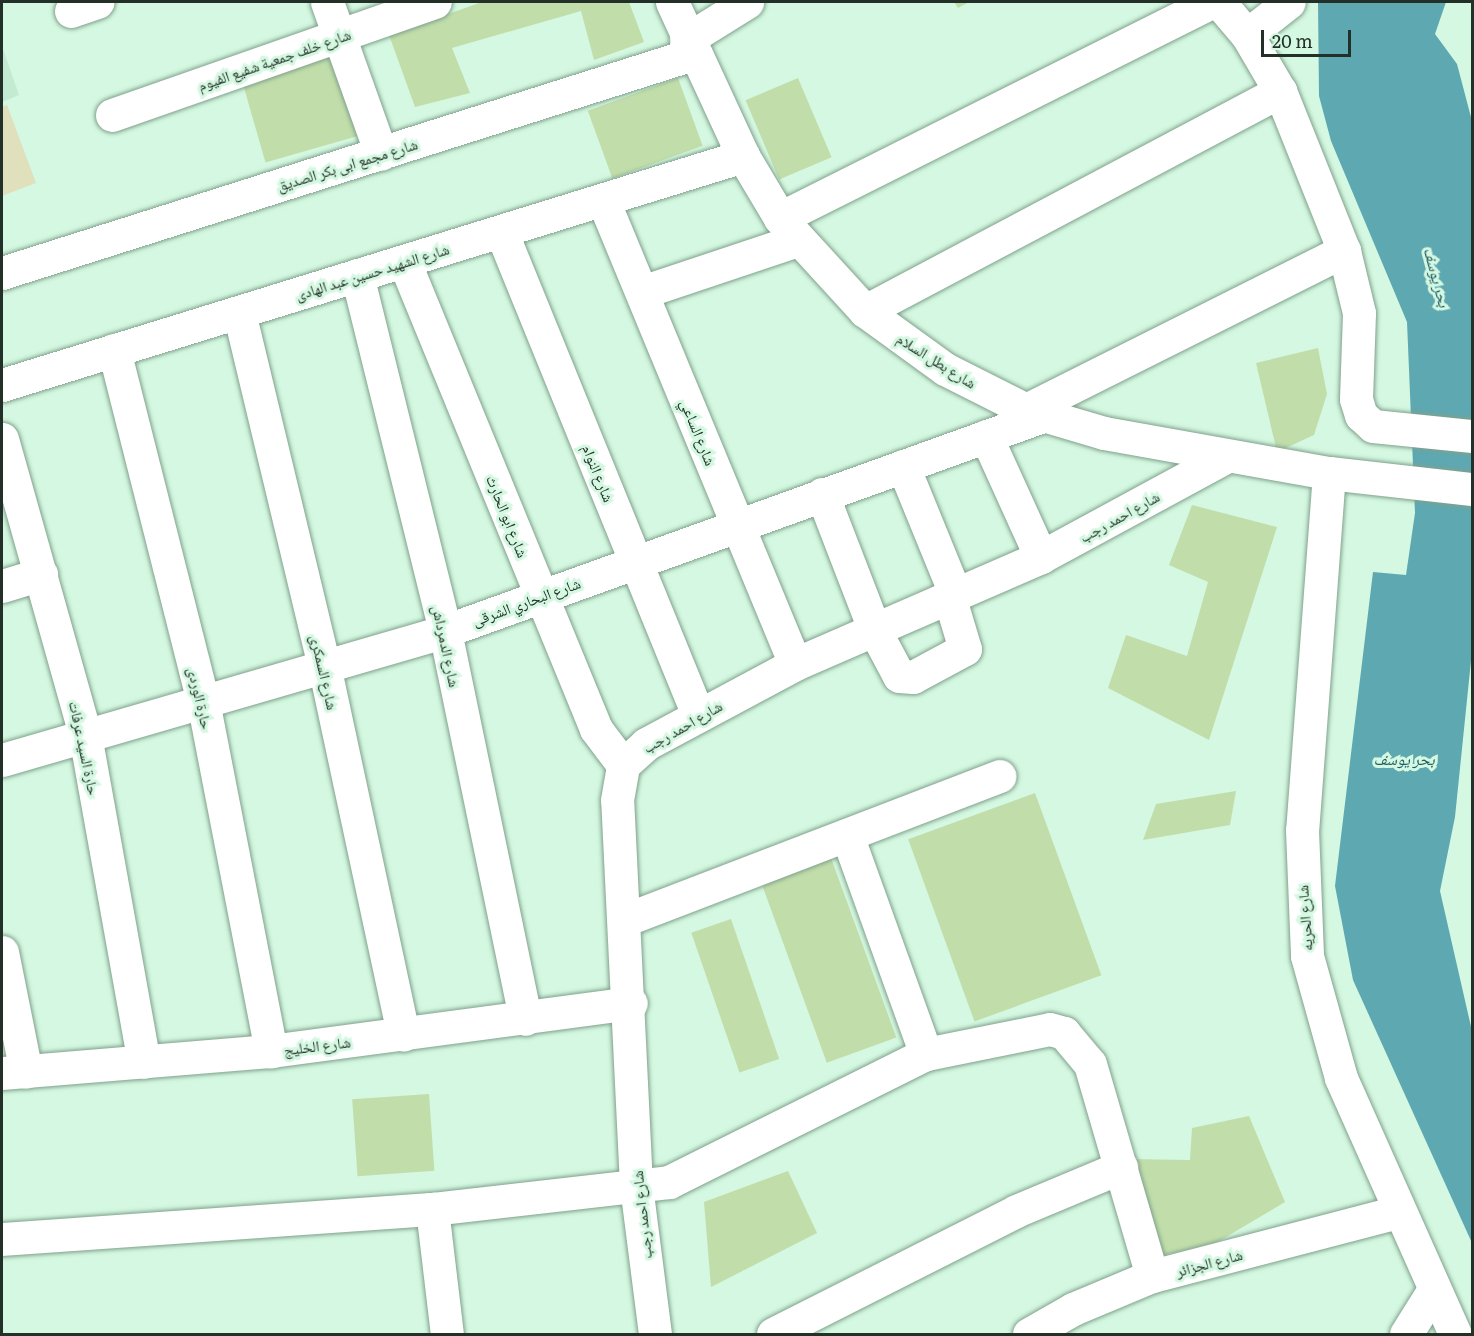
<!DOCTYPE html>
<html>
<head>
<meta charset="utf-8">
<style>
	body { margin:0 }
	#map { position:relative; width:1474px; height:1336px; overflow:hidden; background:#d4f8e1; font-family:Literata,"Noto Naskh Arabic",serif }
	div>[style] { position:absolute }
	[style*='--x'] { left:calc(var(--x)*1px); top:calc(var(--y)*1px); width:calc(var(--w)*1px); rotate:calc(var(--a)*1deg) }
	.built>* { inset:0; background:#c2ebd1 }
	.green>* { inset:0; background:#e0e0bc }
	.water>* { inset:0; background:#5ea8b2 }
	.building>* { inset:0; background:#c1deaa; transform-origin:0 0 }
	.roads { filter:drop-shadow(0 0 2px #80a18c) drop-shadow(0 0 2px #80a18c) }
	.minor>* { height:33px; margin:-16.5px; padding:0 16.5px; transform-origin:16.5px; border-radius:16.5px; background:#fff }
	.major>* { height:33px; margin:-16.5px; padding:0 16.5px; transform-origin:16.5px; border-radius:16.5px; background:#fff }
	span { translate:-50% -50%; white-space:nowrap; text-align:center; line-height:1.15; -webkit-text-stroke:6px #d4f8e1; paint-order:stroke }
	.street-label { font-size:15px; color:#233028 }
	.water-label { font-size:16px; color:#1e5c64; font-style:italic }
	.frame { position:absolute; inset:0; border:3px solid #233028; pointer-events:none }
	.scale { position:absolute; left:1261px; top:30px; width:90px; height:27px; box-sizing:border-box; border:3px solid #233028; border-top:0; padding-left:8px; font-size:18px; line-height:21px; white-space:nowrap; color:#233028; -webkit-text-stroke:4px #d4f8e1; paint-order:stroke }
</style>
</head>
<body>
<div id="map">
	<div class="built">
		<div style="clip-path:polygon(2px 46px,19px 95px,2px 102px)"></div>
	</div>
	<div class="green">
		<div style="clip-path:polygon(7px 105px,36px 183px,2px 196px,2px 107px)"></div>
	</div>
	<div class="water">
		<div style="clip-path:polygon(1318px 2px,1446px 2px,1435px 34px,1457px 64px,1472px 121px,1472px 651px,1455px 817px,1440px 891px,1472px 1031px,1472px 1243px,1353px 980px,1335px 886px,1373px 572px,1406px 575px,1415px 513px,1407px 322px,1331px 141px,1319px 96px)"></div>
	</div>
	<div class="building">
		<div style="clip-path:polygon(482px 2px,629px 2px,644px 42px,594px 60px,581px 11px,452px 48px,470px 93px,415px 107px,389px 35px)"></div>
		<div style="clip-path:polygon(954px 2px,969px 2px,958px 8px)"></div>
		<div style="left:335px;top:53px;width:86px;height:97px;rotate:74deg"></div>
		<div style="left:678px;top:78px;width:72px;height:96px;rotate:70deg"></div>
		<div style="left:798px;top:78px;width:86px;height:57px;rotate:67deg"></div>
		<div style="clip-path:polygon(1318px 348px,1327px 394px,1314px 435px,1277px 452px,1256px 363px)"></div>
		<div style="clip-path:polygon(1192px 505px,1277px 527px,1209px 740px,1108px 688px,1126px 635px,1187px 656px,1208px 582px,1169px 565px)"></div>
		<div style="clip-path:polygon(1236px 791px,1230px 825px,1143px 840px,1156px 804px)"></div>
		<div style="left:1035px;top:793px;width:194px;height:135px;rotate:70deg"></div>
		<div style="left:831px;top:858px;width:191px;height:74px;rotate:70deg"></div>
		<div style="left:731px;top:919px;width:148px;height:42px;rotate:71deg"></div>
		<div style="left:429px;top:1094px;width:77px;height:77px;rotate:86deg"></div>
		<div style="clip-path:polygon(1249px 1116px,1285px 1202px,1216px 1243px,1151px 1258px,1128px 1159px,1190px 1160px,1192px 1128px)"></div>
		<div style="clip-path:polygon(788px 1171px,817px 1233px,711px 1287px,704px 1202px)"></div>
	</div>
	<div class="roads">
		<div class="minor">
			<div style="--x:327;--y:2;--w:161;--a:70.4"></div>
			<div style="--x:71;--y:11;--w:28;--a:-19"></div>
			<div style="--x:1247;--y:35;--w:53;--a:-38.2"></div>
			<div style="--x:686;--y:40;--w:72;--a:-31.9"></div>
			<div style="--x:112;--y:115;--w:342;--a:-19.3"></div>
			<div style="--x:603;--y:200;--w:502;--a:67.52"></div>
			<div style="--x:780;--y:218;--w:482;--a:-26.6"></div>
			<div style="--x:501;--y:231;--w:523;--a:67.85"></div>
			<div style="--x:404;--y:261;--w:506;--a:67.69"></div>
			<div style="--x:596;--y:729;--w:45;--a:53.1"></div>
			<div style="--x:2;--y:273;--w:725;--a:-17.59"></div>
			<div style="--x:357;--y:275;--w:367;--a:76.1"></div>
			<div style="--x:445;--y:631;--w:396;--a:78.3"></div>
			<div style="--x:642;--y:292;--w:163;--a:-18.5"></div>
			<div style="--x:865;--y:311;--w:470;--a:-27.9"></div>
			<div style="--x:239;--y:312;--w:363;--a:76.5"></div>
			<div style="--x:324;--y:665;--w:378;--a:77.9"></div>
			<div style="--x:114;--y:350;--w:362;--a:75.8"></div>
			<div style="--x:203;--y:701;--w:357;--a:79"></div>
			<div style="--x:2;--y:385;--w:776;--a:-17.17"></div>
			<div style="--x:1026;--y:410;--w:356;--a:-26.6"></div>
			<div style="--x:986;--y:436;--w:133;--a:65.6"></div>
			<div style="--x:2;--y:439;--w:307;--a:74.3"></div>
			<div style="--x:85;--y:735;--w:332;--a:79.8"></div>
			<div style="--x:903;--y:466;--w:140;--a:67.8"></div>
			<div style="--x:822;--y:494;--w:145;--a:68.9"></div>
			<div style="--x:874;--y:629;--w:53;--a:62"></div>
			<div style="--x:899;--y:676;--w:14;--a:4"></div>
			<div style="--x:913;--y:677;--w:59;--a:-28.3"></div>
			<div style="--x:965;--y:649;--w:52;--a:-106.7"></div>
			<div style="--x:2;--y:586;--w:41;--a:-17.1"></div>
			<div style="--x:2;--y:760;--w:461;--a:-16.2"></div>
			<div style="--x:445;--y:631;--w:635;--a:-19.78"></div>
			<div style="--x:847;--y:835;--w:233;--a:70.2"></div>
			<div style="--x:627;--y:919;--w:399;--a:-21"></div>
			<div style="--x:2;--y:952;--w:122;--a:78.7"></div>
			<div style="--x:2;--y:1073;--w:270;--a:-4.7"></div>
			<div style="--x:271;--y:1051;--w:363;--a:-7.6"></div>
			<div style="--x:432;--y:1209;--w:126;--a:83.2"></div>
			<div style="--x:2;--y:1239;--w:431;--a:-4"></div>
			<div style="--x:432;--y:1209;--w:239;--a:-6.5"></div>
			<div style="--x:669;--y:1182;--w:287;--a:-26.5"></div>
			<div style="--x:926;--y:1054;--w:126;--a:-11.4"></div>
			<div style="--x:1050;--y:1029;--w:15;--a:16"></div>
			<div style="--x:1064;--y:1033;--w:40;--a:50"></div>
			<div style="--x:1090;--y:1064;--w:221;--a:73.7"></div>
			<div style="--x:655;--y:1334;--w:150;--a:-97.3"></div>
			<div style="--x:636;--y:1185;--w:385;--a:-92.8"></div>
			<div style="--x:617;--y:800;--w:36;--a:-80"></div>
			<div style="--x:623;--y:765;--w:31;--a:-42"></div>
			<div style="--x:646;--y:744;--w:169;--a:-28.2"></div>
			<div style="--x:795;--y:664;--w:268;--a:-23.5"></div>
			<div style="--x:1041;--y:557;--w:209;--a:-28.5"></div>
			<div style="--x:773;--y:1334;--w:272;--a:-26.8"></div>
			<div style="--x:1016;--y:1211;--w:114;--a:-22.7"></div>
			<div style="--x:1029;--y:1334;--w:51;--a:-29.6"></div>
			<div style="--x:1073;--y:1309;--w:86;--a:-22.7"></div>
			<div style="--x:1152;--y:1276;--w:253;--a:-14.6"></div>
			<div style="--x:1406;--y:1334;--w:51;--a:-57.9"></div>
		</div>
		<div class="major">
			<div style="--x:672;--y:2;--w:170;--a:65.2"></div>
			<div style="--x:743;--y:156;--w:72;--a:59.2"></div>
			<div style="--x:780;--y:218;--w:126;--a:47.6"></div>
			<div style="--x:865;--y:311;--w:99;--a:35.9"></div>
			<div style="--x:945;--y:369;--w:91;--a:26.8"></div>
			<div style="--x:1026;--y:410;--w:81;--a:16.4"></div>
			<div style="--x:1104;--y:433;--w:229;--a:10.1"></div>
			<div style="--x:1329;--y:473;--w:144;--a:6.4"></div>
			<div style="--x:1219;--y:2;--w:43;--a:49.7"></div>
			<div style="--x:1247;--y:35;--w:65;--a:59.5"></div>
			<div style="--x:1280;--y:91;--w:172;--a:68.2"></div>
			<div style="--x:1344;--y:251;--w:64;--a:76.4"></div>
			<div style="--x:1359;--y:313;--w:86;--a:92"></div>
			<div style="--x:1356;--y:399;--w:17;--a:73"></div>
			<div style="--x:1361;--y:415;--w:16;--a:43"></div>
			<div style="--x:1373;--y:426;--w:100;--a:5.8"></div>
			<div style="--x:1329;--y:473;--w:358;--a:94.3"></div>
			<div style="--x:1302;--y:830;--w:126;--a:87.7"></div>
			<div style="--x:1307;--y:956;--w:127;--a:74.4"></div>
			<div style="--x:1341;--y:1078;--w:280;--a:66"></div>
		</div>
	</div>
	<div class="street-label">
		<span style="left:274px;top:59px;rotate:-19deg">شارع خلف جمعية شفيع الفيوم</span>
		<span style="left:347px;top:164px;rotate:-17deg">شارع مجمع ابى بكر الصديق</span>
		<span style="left:372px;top:271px;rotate:-17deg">شارع الشهيد حسين عبد الهادى</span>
		<span style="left:937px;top:360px;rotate:32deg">شارع بطل السلام</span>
		<span style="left:699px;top:432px;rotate:68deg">شارع الساعي</span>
		<span style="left:599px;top:473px;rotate:68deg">شارع النوام</span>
		<span style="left:508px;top:516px;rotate:68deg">شارع ابو الحارث</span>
		<span style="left:1119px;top:516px;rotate:-29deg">شارع احمد رجب</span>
		<span style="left:526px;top:601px;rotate:-20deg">شارع البحاري الشرقى</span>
		<span style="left:447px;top:646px;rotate:78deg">شارع الدمرداش</span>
		<span style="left:325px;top:672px;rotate:77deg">شارع السمكرى</span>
		<span style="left:201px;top:698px;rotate:77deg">حارة الوردى</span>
		<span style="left:682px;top:726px;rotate:-30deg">شارع احمد رجب</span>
		<span style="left:85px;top:748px;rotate:78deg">حارة السيد عرفات</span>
		<span style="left:1304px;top:918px;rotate:-94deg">شارع الحريه</span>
		<span style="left:317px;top:1045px;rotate:-7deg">شارع الخليج</span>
		<span style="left:641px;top:1215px;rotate:-96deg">شارع احمد رجب</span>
		<span style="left:1209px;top:1262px;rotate:-15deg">شارع الجزائر</span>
	</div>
	<div class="water-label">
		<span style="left:1438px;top:277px;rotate:75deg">بحر يوسف</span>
		<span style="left:1404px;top:758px">بحر يوسف</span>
	</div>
	<div class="frame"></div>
	<div class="scale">20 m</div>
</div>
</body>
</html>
